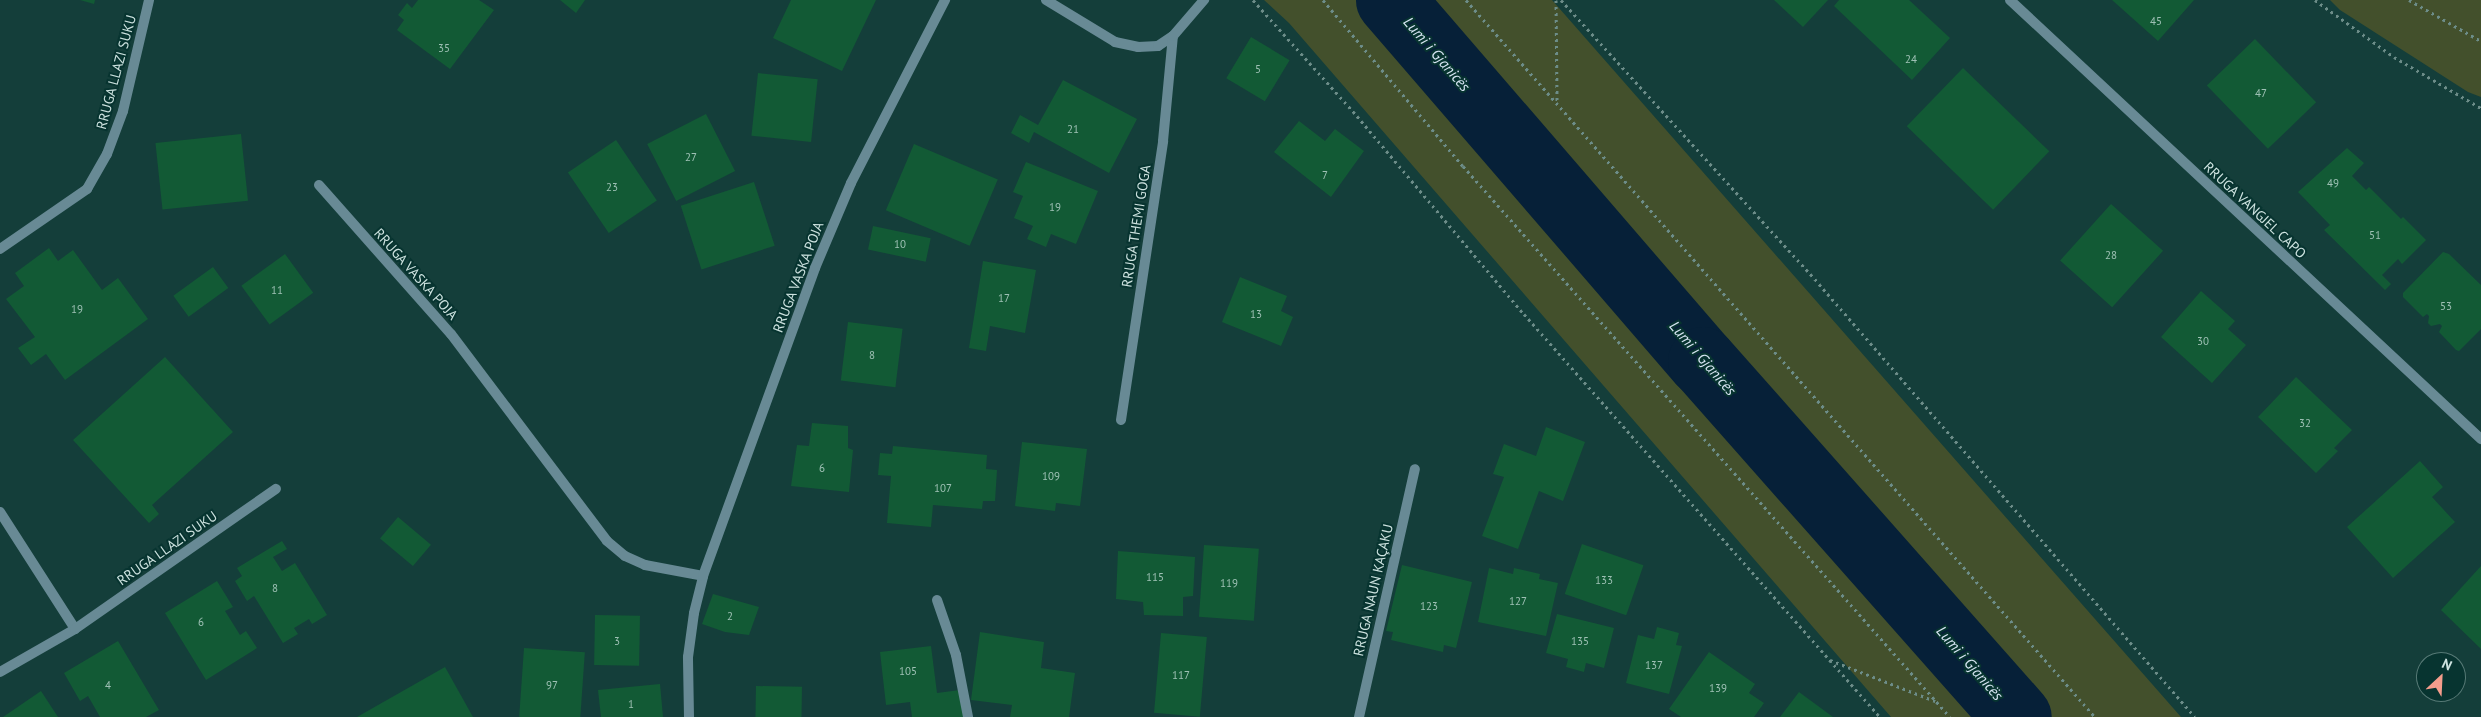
<!DOCTYPE html>
<html>
<head>
<meta charset="utf-8">
<style>
	body { margin:0 }
	#map { position:relative; width:2481px; height:717px; overflow:hidden; background:#143e3a; font-family:"PT Sans",sans-serif }
	div>[style] { position:absolute }
	[style*='--x'] { left:calc(var(--x)*1px); top:calc(var(--y)*1px); width:calc(var(--w)*1px); rotate:calc(var(--a)*1deg) }
	.green>* { inset:0; background:#43502c }
	.river>* { height:69px; margin:-34.5px; padding:0 34.5px; transform-origin:34.5px; border-radius:34.5px; background:#062038 }
	.building>* { inset:0; background:#125a35; transform-origin:0 0 }
	.path>* { height:3px; margin-top:-1.5px; transform-origin:0; background:repeating-linear-gradient(90deg,#6d8d89 0 2.5px,transparent 0 6.5px) }
	.service>* { height:10px; margin:-5px; padding:0 5px; transform-origin:5px; border-radius:5px; background:#688a95 }
	.minor>* { height:10px; margin:-5px; padding:0 5px; transform-origin:5px; border-radius:5px; background:#688a95 }
	span { translate:-50% -50%; white-space:nowrap; text-align:center; line-height:1.15; -webkit-text-stroke:4px #073430; paint-order:stroke }
	.number-label { font-size:11px; color:#9fc1b5 }
	.number-label span { -webkit-text-stroke-width:0 }
	.street-label { font-size:14px; color:#cee3e0 }
	.water-label { font-size:15px; color:#d8e6f4; font-style:italic }
	.north { position:absolute; left:2416px; top:652px; width:50px; height:50px; box-sizing:border-box; background:#073430; border:1px solid #577a76; border-radius:50%; rotate:25deg; font-size:14px; font-weight:700; line-height:20px; text-align:center; color:#cee3e0 }
	.north::after { content:''; display:block; margin:auto; width:18px; height:22px; background:#f49d8c; clip-path:polygon(50% 0,100% 100%,50% 72%,0 100%) }
</style>
</head>
<body>
<div id="map">
	<div class="green">
		<div style="clip-path:polygon(1264px 0,1552px 0,2181px 717px,1891px 717px,1289px 23px)"></div>
		<div style="clip-path:polygon(2330px 0,2481px 0,2481px 97px,2468px 92px,2340px 10px)"></div>
	</div>
	<div class="river">
		<div style="--x:1390;--y:0;--w:477;--a:49.2"></div>
		<div style="--x:1702;--y:361;--w:475;--a:48.5"></div>
	</div>
	<div class="building">
		<div style="clip-path:polygon(80px 0,95px 0,94px 4px)"></div>
		<div style="clip-path:polygon(418px 0,479px 0,494px 10px,450px 69px,397px 30px,404px 20px,398px 15px,407px 3px,412px 8px)"></div>
		<div style="clip-path:polygon(560px 0,585px 0,576px 13px)"></div>
		<div style="clip-path:polygon(791px 0,876px 0,842px 71px,773px 38px)"></div>
		<div style="clip-path:polygon(1774px 0,1828px 0,1803px 27px)"></div>
		<div style="clip-path:polygon(1839px 0,1909px 0,1950px 38px,1912px 80px,1834px 6px)"></div>
		<div style="clip-path:polygon(2112px 0,2194px 0,2158px 41px)"></div>
		<div style="left:1251px;top:37px;width:45px;height:48px;rotate:31deg"></div>
		<div style="left:2255px;top:39px;width:88px;height:67px;rotate:46deg"></div>
		<div style="left:1963px;top:68px;width:120px;height:81px;rotate:44deg"></div>
		<div style="left:758px;top:73px;width:60px;height:63px;rotate:6deg"></div>
		<div style="clip-path:polygon(1063px 80px,1137px 119px,1109px 173px,1034px 132px,1029px 143px,1011px 133px,1020px 115px,1038px 125px)"></div>
		<div style="left:706px;top:114px;width:64px;height:66px;rotate:63deg"></div>
		<div style="clip-path:polygon(1299px 121px,1325px 141px,1335px 129px,1364px 151px,1331px 197px,1274px 152px)"></div>
		<div style="left:241px;top:134px;width:67px;height:86px;rotate:84deg"></div>
		<div style="left:616px;top:140px;width:73px;height:58px;rotate:56deg"></div>
		<div style="left:914px;top:144px;width:91px;height:72px;rotate:23deg"></div>
		<div style="clip-path:polygon(2347px 148px,2364px 163px,2352px 176px,2366px 190px,2369px 187px,2401px 219px,2403px 217px,2426px 240px,2402px 264px,2398px 259px,2382px 275px,2391px 284px,2385px 290px,2324px 230px,2330px 225px,2298px 192px)"></div>
		<div style="clip-path:polygon(1026px 162px,1098px 191px,1076px 244px,1051px 234px,1046px 247px,1027px 239px,1033px 226px,1014px 218px,1023px 196px,1013px 192px)"></div>
		<div style="left:754px;top:182px;width:67px;height:77px;rotate:72deg"></div>
		<div style="left:2111px;top:204px;width:70px;height:76px;rotate:42deg"></div>
		<div style="left:873px;top:226px;width:59px;height:24px;rotate:12deg"></div>
		<div style="clip-path:polygon(49px 248px,58px 261px,73px 250px,102px 290px,118px 278px,148px 319px,65px 380px,46px 354px,31px 365px,18px 348px,35px 337px,6px 299px,24px 286px,15px 273px)"></div>
		<div style="clip-path:polygon(2443px 252px,2449px 254px,2481px 285px,2481px 329px,2459px 351px,2456px 350px,2439px 332px,2442px 326px,2440px 324px,2431px 326px,2428px 323px,2429px 316px,2427px 314px,2423px 317px,2403px 297px,2403px 293px)"></div>
		<div style="left:285px;top:254px;width:48px;height:54px;rotate:54deg"></div>
		<div style="clip-path:polygon(983px 261px,1036px 270px,1025px 333px,990px 326px,986px 351px,969px 348px)"></div>
		<div style="left:213px;top:267px;width:26px;height:49px;rotate:54deg"></div>
		<div style="clip-path:polygon(1240px 277px,1287px 296px,1281px 311px,1293px 317px,1281px 346px,1222px 322px)"></div>
		<div style="clip-path:polygon(2201px 291px,2235px 321px,2228px 329px,2246px 345px,2212px 383px,2161px 337px)"></div>
		<div style="left:848px;top:322px;width:55px;height:59px;rotate:7deg"></div>
		<div style="clip-path:polygon(165px 357px,233px 432px,152px 505px,159px 514px,149px 523px,73px 440px)"></div>
		<div style="clip-path:polygon(2296px 377px,2352px 430px,2334px 448px,2338px 451px,2316px 473px,2258px 417px)"></div>
		<div style="clip-path:polygon(812px 423px,848px 426px,848px 448px,853px 450px,849px 492px,791px 486px,797px 445px,809px 446px)"></div>
		<div style="clip-path:polygon(1546px 427px,1585px 442px,1563px 501px,1539px 491px,1518px 549px,1482px 536px,1504px 477px,1493px 474px,1504px 444px,1536px 456px)"></div>
		<div style="clip-path:polygon(1022px 442px,1087px 449px,1080px 506px,1056px 503px,1055px 511px,1015px 506px)"></div>
		<div style="clip-path:polygon(893px 446px,987px 455px,986px 469px,997px 470px,995px 501px,983px 501px,982px 509px,933px 505px,931px 527px,887px 523px,891px 476px,878px 475px,880px 453px,892px 454px)"></div>
		<div style="clip-path:polygon(2420px 461px,2443px 487px,2432px 497px,2455px 522px,2393px 578px,2347px 527px)"></div>
		<div style="left:398px;top:517px;width:43px;height:28px;rotate:40deg"></div>
		<div style="clip-path:polygon(282px 541px,287px 549px,273px 557px,282px 571px,295px 563px,327px 615px,312px 624px,309px 619px,294px 628px,298px 634px,283px 643px,254px 596px,247px 601px,235px 581px,242px 576px,237px 568px)"></div>
		<div style="left:1582px;top:544px;width:65px;height:53px;rotate:19deg"></div>
		<div style="left:1204px;top:545px;width:55px;height:72px;rotate:4deg"></div>
		<div style="clip-path:polygon(1118px 551px,1195px 557px,1193px 596px,1183px 597px,1183px 616px,1144px 615px,1143px 602px,1116px 599px)"></div>
		<div style="clip-path:polygon(1402px 565px,1472px 582px,1456px 648px,1444px 645px,1443px 652px,1391px 640px,1393px 632px,1386px 631px)"></div>
		<div style="clip-path:polygon(2481px 566px,2481px 649px,2441px 610px)"></div>
		<div style="clip-path:polygon(1489px 568px,1513px 574px,1514px 568px,1540px 574px,1539px 579px,1558px 583px,1546px 636px,1478px 622px)"></div>
		<div style="clip-path:polygon(217px 581px,233px 607px,225px 611px,240px 635px,246px 631px,257px 648px,206px 680px,165px 613px)"></div>
		<div style="clip-path:polygon(713px 594px,759px 607px,749px 635px,725px 632px,702px 624px)"></div>
		<div style="clip-path:polygon(1557px 614px,1614px 628px,1604px 668px,1586px 663px,1584px 672px,1566px 667px,1568px 659px,1546px 653px)"></div>
		<div style="left:595px;top:615px;width:45px;height:50px;rotate:1deg"></div>
		<div style="clip-path:polygon(1657px 627px,1679px 633px,1676px 645px,1682px 646px,1669px 694px,1626px 683px,1638px 635px,1654px 639px)"></div>
		<div style="clip-path:polygon(980px 632px,1044px 642px,1041px 668px,1075px 673px,1069px 717px,1010px 717px,1012px 705px,971px 700px)"></div>
		<div style="left:1161px;top:633px;width:46px;height:80px;rotate:5deg"></div>
		<div style="clip-path:polygon(118px 641px,159px 710px,146px 717px,100px 717px,88px 696px,80px 701px,64px 673px)"></div>
		<div style="clip-path:polygon(931px 646px,937px 693px,960px 690px,964px 717px,912px 717px,910px 702px,886px 705px,880px 652px)"></div>
		<div style="left:524px;top:648px;width:61px;height:69px;rotate:4deg"></div>
		<div style="clip-path:polygon(1709px 652px,1755px 684px,1749px 693px,1764px 703px,1754px 717px,1681px 717px,1669px 709px)"></div>
		<div style="clip-path:polygon(445px 667px,473px 717px,357px 717px)"></div>
		<div style="clip-path:polygon(660px 684px,663px 717px,601px 717px,598px 690px)"></div>
		<div style="left:756px;top:686px;width:46px;height:31px;rotate:1deg"></div>
		<div style="clip-path:polygon(41px 691px,58px 717px,3px 717px)"></div>
		<div style="clip-path:polygon(1799px 692px,1833px 717px,1780px 717px)"></div>
	</div>
	<div class="path">
		<div style="--x:1253;--y:0;--w:156;--a:48.1"></div>
		<div style="--x:1357;--y:116;--w:259;--a:49.9"></div>
		<div style="--x:1524;--y:314;--w:538;--a:48.54"></div>
		<div style="--x:1323;--y:0;--w:217;--a:49.9"></div>
		<div style="--x:1463;--y:166;--w:735;--a:48.53"></div>
		<div style="--x:1466;--y:0;--w:954;--a:48.74"></div>
		<div style="--x:1556;--y:0;--w:101;--a:89.4"></div>
		<div style="--x:1561;--y:0;--w:384;--a:47.7"></div>
		<div style="--x:1819;--y:284;--w:573;--a:49.03"></div>
		<div style="--x:2315;--y:0;--w:97;--a:35.8"></div>
		<div style="--x:2394;--y:57;--w:101;--a:30.4"></div>
		<div style="--x:2409;--y:0;--w:83;--a:29.7"></div>
		<div style="--x:1830;--y:660;--w:113;--a:21.3"></div>
	</div>
	<div class="service">
		<div style="--x:937;--y:600;--w:58;--a:70.9"></div>
		<div style="--x:956;--y:655;--w:63;--a:79"></div>
		<div style="--x:1359;--y:717;--w:254;--a:-77.3"></div>
	</div>
	<div class="minor">
		<div style="--x:1046;--y:0;--w:81;--a:31.3"></div>
		<div style="--x:1115;--y:42;--w:24;--a:12"></div>
		<div style="--x:1138;--y:47;--w:20;--a:-3"></div>
		<div style="--x:1158;--y:46;--w:18;--a:-34"></div>
		<div style="--x:2010;--y:0;--w:644;--a:42.99"></div>
		<div style="--x:319;--y:185;--w:199;--a:48.5"></div>
		<div style="--x:451;--y:334;--w:259;--a:53"></div>
		<div style="--x:607;--y:541;--w:23;--a:40"></div>
		<div style="--x:625;--y:556;--w:22;--a:24"></div>
		<div style="--x:645;--y:565;--w:59;--a:10.7"></div>
		<div style="--x:0;--y:249;--w:106;--a:-34.6"></div>
		<div style="--x:87;--y:189;--w:40;--a:-60.3"></div>
		<div style="--x:107;--y:154;--w:46;--a:-69.6"></div>
		<div style="--x:123;--y:111;--w:114;--a:-76.8"></div>
		<div style="--x:1121;--y:420;--w:282;--a:-81.4"></div>
		<div style="--x:1163;--y:141;--w:105;--a:-84.6"></div>
		<div style="--x:1173;--y:36;--w:48;--a:-49.3"></div>
		<div style="--x:0;--y:512;--w:139;--a:57.3"></div>
		<div style="--x:0;--y:672;--w:86;--a:-29.8"></div>
		<div style="--x:75;--y:629;--w:245;--a:-34.9"></div>
		<div style="--x:689;--y:717;--w:60;--a:-91"></div>
		<div style="--x:688;--y:657;--w:44;--a:-82.2"></div>
		<div style="--x:694;--y:613;--w:38;--a:-76"></div>
		<div style="--x:703;--y:576;--w:328;--a:-70"></div>
		<div style="--x:815;--y:268;--w:92;--a:-67"></div>
		<div style="--x:851;--y:183;--w:206;--a:-62.8"></div>
	</div>
	<div class="number-label">
		<span style="left:2156px;top:21px">45</span>
		<span style="left:444px;top:48px">35</span>
		<span style="left:1911px;top:59px">24</span>
		<span style="left:1258px;top:69px">5</span>
		<span style="left:2261px;top:93px">47</span>
		<span style="left:1073px;top:129px">21</span>
		<span style="left:691px;top:157px">27</span>
		<span style="left:1325px;top:175px">7</span>
		<span style="left:2333px;top:183px">49</span>
		<span style="left:612px;top:187px">23</span>
		<span style="left:1055px;top:207px">19</span>
		<span style="left:2375px;top:235px">51</span>
		<span style="left:900px;top:244px">10</span>
		<span style="left:2111px;top:255px">28</span>
		<span style="left:277px;top:290px">11</span>
		<span style="left:1004px;top:298px">17</span>
		<span style="left:2446px;top:306px">53</span>
		<span style="left:77px;top:309px">19</span>
		<span style="left:1256px;top:314px">13</span>
		<span style="left:2203px;top:341px">30</span>
		<span style="left:872px;top:355px">8</span>
		<span style="left:2305px;top:423px">32</span>
		<span style="left:822px;top:468px">6</span>
		<span style="left:1051px;top:476px">109</span>
		<span style="left:943px;top:488px">107</span>
		<span style="left:1155px;top:577px">115</span>
		<span style="left:1604px;top:580px">133</span>
		<span style="left:1229px;top:583px">119</span>
		<span style="left:275px;top:588px">8</span>
		<span style="left:1518px;top:601px">127</span>
		<span style="left:1429px;top:606px">123</span>
		<span style="left:730px;top:616px">2</span>
		<span style="left:201px;top:622px">6</span>
		<span style="left:617px;top:641px">3</span>
		<span style="left:1580px;top:641px">135</span>
		<span style="left:1654px;top:665px">137</span>
		<span style="left:908px;top:671px">105</span>
		<span style="left:1181px;top:675px">117</span>
		<span style="left:108px;top:685px">4</span>
		<span style="left:552px;top:685px">97</span>
		<span style="left:1718px;top:688px">139</span>
		<span style="left:631px;top:704px">1</span>
	</div>
	<div class="street-label">
		<span style="left:116px;top:72px;rotate:-75deg">RRUGA LLAZI SUKU</span>
		<span style="left:2255px;top:210px;rotate:43deg">RRUGA VANGJEL CAPO</span>
		<span style="left:1136px;top:226px;rotate:-81deg">RRUGA THEMI GOGA</span>
		<span style="left:416px;top:274px;rotate:48deg">RRUGA VASKA POJA</span>
		<span style="left:798px;top:277px;rotate:-69deg">RRUGA VASKA POJA</span>
		<span style="left:167px;top:548px;rotate:-35deg">RRUGA LLAZI SUKU</span>
		<span style="left:1373px;top:590px;rotate:-77deg">RRUGA NAUN KAÇAKU</span>
	</div>
	<div class="water-label">
		<span style="left:1437px;top:54px;rotate:49deg">Lumi i Gjanicës</span>
		<span style="left:1703px;top:358px;rotate:49deg">Lumi i Gjanicës</span>
		<span style="left:1970px;top:663px;rotate:49deg">Lumi i Gjanicës</span>
	</div>
	<div class="north">N</div>
</div>
</body>
</html>
